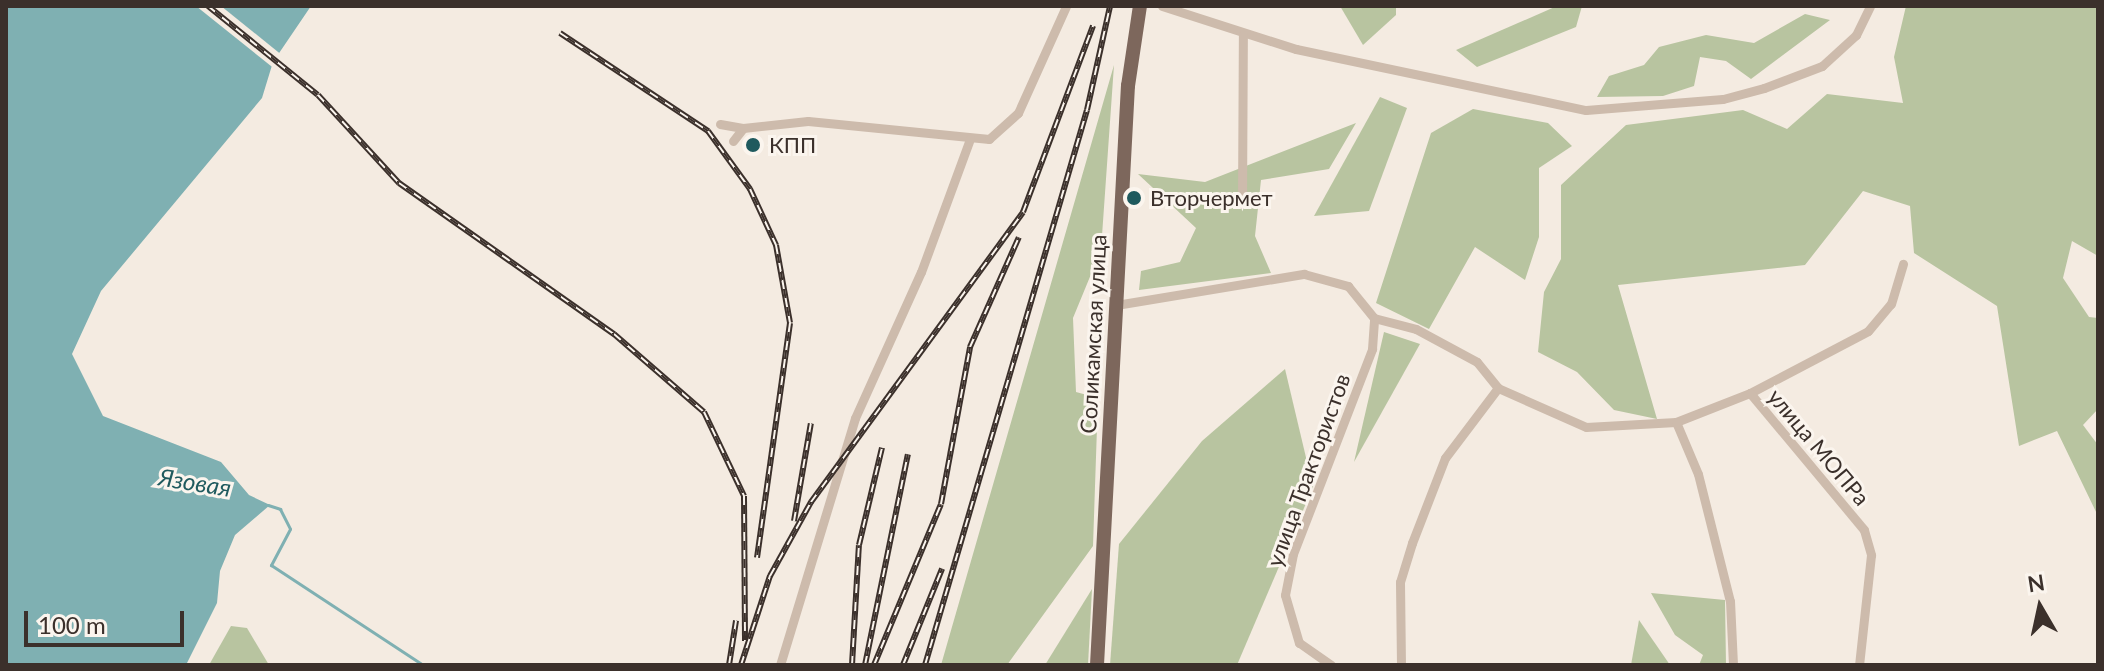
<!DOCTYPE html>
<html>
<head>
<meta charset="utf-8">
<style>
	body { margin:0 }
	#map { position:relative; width:2104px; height:671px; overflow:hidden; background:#f4ebe1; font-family:Lato,sans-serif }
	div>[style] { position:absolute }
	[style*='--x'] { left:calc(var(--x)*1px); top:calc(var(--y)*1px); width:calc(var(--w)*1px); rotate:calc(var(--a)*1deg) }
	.green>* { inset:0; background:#b8c4a0 }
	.water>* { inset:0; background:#7fb0b2 }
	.pier>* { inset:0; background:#f4ebe1 }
	.stream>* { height:3px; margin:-1.5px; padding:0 1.5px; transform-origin:1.5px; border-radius:1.5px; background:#7fb0b2 }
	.street>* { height:9px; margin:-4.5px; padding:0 4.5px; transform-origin:4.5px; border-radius:4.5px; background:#cdbbac }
	.primary>* { height:14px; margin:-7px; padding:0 7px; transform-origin:7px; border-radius:7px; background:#7d675c }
	.rail>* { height:6px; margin-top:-3px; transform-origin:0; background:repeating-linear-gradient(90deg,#fbf5ee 0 9px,#3b302b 0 18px); box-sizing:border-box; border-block:2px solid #3b302b }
	.dots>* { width:22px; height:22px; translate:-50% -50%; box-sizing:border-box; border:4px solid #fbf5ee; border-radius:50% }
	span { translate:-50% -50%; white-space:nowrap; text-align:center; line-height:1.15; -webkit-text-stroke:6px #fbf5ee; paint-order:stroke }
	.poi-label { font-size:22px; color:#3b302b }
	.left { translate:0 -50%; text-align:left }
	.street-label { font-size:22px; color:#3b302b }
	.water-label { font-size:24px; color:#1f5a5e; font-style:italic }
	.frame { position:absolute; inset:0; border:8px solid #3b302b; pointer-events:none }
	.north { position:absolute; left:2000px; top:567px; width:80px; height:80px; -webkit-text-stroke:6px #fbf5ee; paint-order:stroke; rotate:351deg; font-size:22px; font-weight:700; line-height:32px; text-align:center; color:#3b302b }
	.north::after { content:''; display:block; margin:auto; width:28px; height:36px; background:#3b302b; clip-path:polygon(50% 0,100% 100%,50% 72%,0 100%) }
	.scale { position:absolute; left:24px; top:611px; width:160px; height:36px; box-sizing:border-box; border:4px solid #3b302b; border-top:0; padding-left:10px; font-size:24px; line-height:28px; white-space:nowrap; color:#3b302b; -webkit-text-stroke:6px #fbf5ee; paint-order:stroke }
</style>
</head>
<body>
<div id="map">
	<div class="green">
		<div style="clip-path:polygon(1340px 6px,1396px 6px,1396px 15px,1363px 45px)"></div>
		<div style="clip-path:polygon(1557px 6px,1582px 6px,1576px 27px,1477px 67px,1456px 50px)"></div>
		<div style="clip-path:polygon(1906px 6px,2098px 6px,2098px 256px,2072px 241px,2063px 278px,2089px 317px,2098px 318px,2098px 409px,2083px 425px,2098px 445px,2098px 516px,2057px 431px,2019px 446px,1997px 306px,1914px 253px,1910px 206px,1863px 191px,1805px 265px,1618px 285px,1657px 419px,1614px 410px,1577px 372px,1538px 352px,1544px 292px,1561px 259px,1561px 185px,1626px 125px,1743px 110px,1787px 129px,1827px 94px,1903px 103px,1894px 57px)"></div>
		<div style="clip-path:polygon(1805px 14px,1830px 20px,1751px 79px,1726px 61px,1700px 57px,1694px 86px,1663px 96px,1597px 97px,1609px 76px,1644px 65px,1659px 47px,1706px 35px,1754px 43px)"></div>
		<div style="clip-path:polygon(1114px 65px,1101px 250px,1073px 318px,1076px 392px,1098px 398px,1093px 546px,1007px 665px,941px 665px)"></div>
		<div style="clip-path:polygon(1380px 97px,1407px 108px,1369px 211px,1314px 216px)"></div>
		<div style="clip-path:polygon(1473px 109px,1548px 123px,1572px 146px,1539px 168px,1539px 237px,1525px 280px,1475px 247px,1429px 329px,1376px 303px,1431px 133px)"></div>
		<div style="clip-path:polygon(1356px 123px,1329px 169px,1261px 180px,1255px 236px,1271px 273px,1139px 290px,1141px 271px,1180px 262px,1196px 228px,1138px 174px,1205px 182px)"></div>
		<div style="clip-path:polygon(1384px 332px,1420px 344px,1354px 462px)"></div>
		<div style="clip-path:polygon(1285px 369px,1313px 487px,1237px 665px,1110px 665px,1119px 544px,1202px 441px)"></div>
		<div style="clip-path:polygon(1092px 589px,1088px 665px,1045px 665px)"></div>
		<div style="clip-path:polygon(1651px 593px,1725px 600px,1726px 665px,1699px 665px,1703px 655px,1675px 635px)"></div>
		<div style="clip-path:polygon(1639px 620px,1670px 665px,1631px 665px)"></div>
		<div style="clip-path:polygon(231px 626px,247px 628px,269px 665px,209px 665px)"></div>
	</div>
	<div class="water">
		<div style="clip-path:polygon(6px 6px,311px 6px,273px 62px,262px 98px,101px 291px,72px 354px,103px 416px,221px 462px,249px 495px,270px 505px,235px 535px,220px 571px,217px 603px,186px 665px,6px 665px)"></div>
	</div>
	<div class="pier">
		<div style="clip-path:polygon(196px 6px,221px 6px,283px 56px,276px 70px)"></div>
	</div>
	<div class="stream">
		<div style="--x:268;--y:505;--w:13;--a:18"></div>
		<div style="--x:280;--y:509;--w:22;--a:63"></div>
		<div style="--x:290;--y:529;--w:41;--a:117.8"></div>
		<div style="--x:271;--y:565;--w:182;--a:33.3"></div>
	</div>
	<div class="street">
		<div style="--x:1162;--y:6;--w:141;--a:17.8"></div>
		<div style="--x:1296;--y:49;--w:296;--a:11.9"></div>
		<div style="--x:1586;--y:110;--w:137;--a:-4.6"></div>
		<div style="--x:1723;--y:99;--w:42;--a:-15"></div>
		<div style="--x:1764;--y:88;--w:62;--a:-20.8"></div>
		<div style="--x:1822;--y:66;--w:46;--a:-42.4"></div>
		<div style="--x:1856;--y:35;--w:32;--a:-64"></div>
		<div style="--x:720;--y:124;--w:23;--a:10"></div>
		<div style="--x:733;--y:141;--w:16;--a:-52"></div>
		<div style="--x:743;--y:128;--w:65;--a:-6.1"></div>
		<div style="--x:808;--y:121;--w:182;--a:5.7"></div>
		<div style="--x:989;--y:139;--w:39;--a:-42"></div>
		<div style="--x:1018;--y:113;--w:117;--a:-65.8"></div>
		<div style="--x:1242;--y:204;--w:169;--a:-89.7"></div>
		<div style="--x:1116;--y:305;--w:191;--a:-9.4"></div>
		<div style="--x:1304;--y:274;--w:46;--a:15.3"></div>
		<div style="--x:1348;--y:286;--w:41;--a:50.9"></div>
		<div style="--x:1374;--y:318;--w:43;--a:14.7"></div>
		<div style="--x:1416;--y:329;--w:69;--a:28.4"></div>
		<div style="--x:1477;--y:362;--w:33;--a:51"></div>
		<div style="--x:1498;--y:388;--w:96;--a:23.9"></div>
		<div style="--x:1586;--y:427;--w:90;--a:-3.2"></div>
		<div style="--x:1676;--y:422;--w:79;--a:-21.4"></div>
		<div style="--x:1750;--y:393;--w:133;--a:-27.7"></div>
		<div style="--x:1868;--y:331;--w:35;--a:-50"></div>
		<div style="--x:1891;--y:304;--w:42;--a:-73.3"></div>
		<div style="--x:1750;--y:393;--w:178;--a:50.2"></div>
		<div style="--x:1864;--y:530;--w:26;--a:74"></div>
		<div style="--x:1871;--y:555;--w:111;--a:96.2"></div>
		<div style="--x:1676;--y:422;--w:56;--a:67.1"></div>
		<div style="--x:1698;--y:474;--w:131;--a:75.9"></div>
		<div style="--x:1730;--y:601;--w:64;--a:87.3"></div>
		<div style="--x:780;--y:665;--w:258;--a:-73.1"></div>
		<div style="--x:855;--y:418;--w:160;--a:-65.7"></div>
		<div style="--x:921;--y:272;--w:142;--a:-69.8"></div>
		<div style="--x:1331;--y:665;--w:39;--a:-145"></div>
		<div style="--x:1299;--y:643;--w:50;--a:-106.3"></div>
		<div style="--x:1285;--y:595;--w:42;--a:-79"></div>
		<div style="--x:1293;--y:554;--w:220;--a:-68.9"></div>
		<div style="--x:1372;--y:349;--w:31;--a:-86"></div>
		<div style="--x:1401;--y:665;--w:83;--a:-90.7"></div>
		<div style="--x:1400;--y:582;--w:41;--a:-72.9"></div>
		<div style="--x:1412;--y:543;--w:91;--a:-68.8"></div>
		<div style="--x:1445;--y:458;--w:88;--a:-52.9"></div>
	</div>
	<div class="primary">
		<div style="--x:1097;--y:665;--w:580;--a:-86.94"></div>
		<div style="--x:1128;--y:86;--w:81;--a:-81.5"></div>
	</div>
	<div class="rail">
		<div style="--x:208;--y:6;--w:141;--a:39"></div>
		<div style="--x:318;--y:95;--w:120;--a:47.4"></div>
		<div style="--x:399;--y:183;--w:263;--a:35.1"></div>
		<div style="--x:614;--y:334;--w:119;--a:40.9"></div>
		<div style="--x:704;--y:412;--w:93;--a:64.5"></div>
		<div style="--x:744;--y:496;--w:145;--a:89.6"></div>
		<div style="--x:560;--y:33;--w:178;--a:33.5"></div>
		<div style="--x:708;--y:131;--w:72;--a:54.1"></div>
		<div style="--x:750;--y:189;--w:62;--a:65.1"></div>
		<div style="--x:776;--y:245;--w:79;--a:79.8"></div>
		<div style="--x:790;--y:323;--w:237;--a:98"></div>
		<div style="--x:794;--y:521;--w:99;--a:-80.2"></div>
		<div style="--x:729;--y:665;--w:45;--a:-81"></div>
		<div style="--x:741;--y:665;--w:94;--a:-72"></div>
		<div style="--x:770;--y:576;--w:85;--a:-61"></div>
		<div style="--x:811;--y:502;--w:359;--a:-53.8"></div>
		<div style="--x:1023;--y:212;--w:199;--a:-69.4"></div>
		<div style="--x:852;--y:665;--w:120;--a:-86.7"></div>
		<div style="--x:859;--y:545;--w:100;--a:-76.7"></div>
		<div style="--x:865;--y:665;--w:215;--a:-78.5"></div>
		<div style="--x:874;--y:665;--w:174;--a:-67.4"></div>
		<div style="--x:941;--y:504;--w:160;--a:-79.5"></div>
		<div style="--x:970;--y:347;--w:120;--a:-66"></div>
		<div style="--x:903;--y:665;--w:104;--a:-67.9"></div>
		<div style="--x:925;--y:665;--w:578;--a:-73.73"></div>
		<div style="--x:1087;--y:110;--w:107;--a:-77.5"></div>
	</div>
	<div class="dots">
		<div style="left:753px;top:145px;background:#1f5a5e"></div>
		<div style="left:1134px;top:198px;background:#1f5a5e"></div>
	</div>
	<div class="poi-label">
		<span class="left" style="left:769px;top:145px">КПП</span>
		<span class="left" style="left:1150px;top:198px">Вторчермет</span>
	</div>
	<div class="street-label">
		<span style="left:1093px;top:334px;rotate:-87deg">Соликамская улица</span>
		<span style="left:1819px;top:447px;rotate:50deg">улица МОПРа</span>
		<span style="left:1308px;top:470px;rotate:-70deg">улица Трактористов</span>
	</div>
	<div class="water-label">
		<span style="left:195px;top:482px;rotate:9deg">Язовая</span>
	</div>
	<div class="frame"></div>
	<div class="north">N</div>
	<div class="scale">100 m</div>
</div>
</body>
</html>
